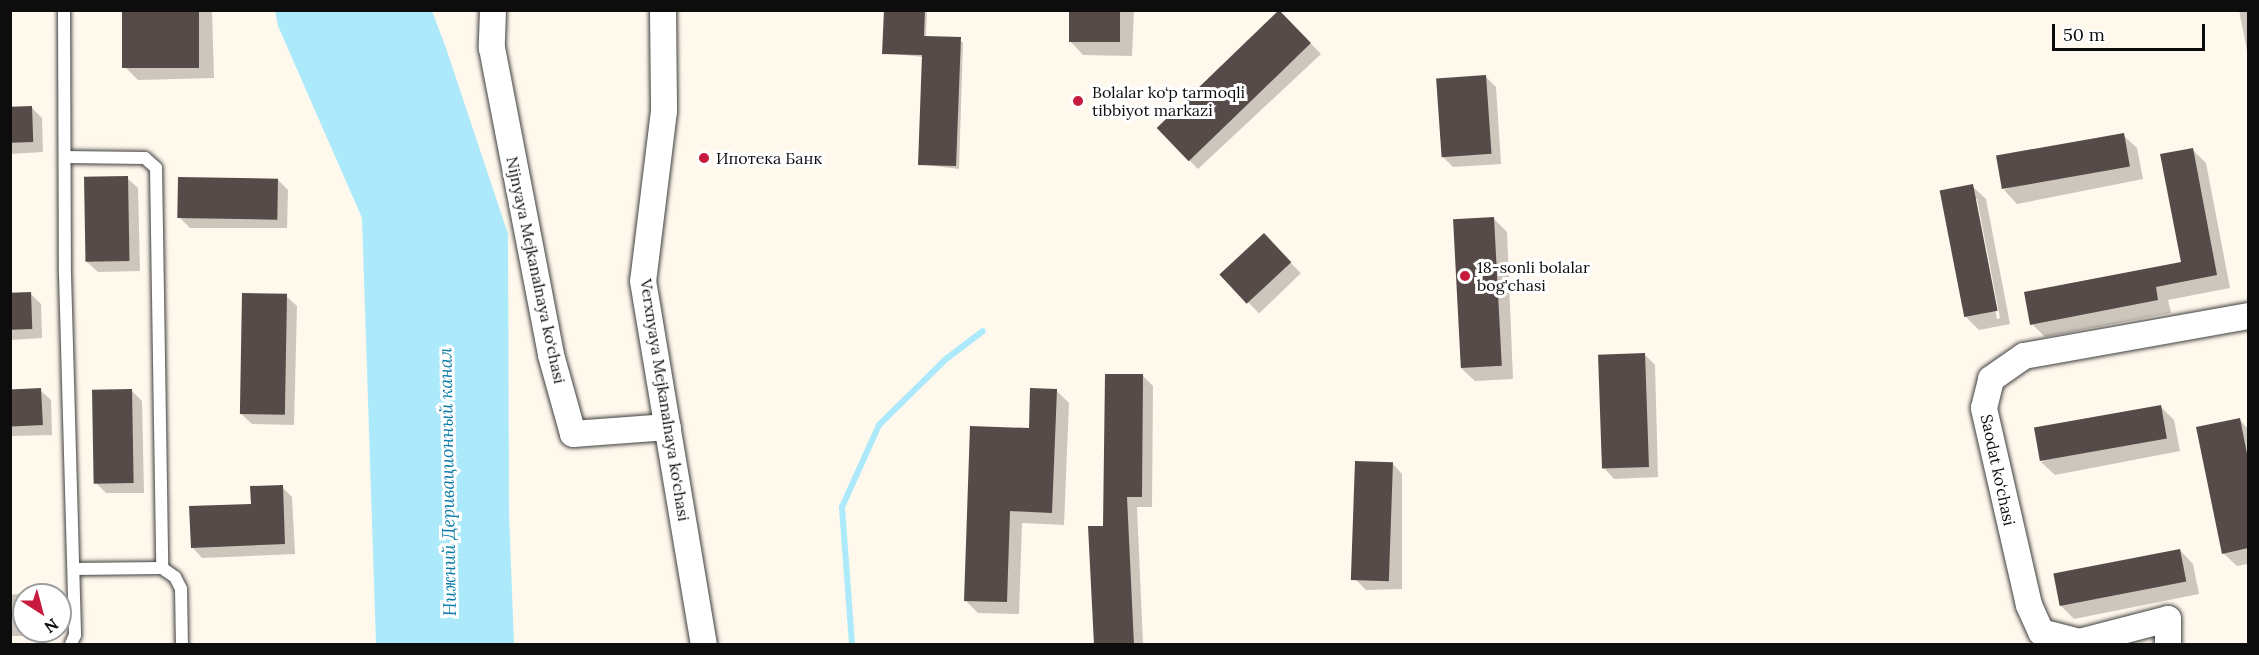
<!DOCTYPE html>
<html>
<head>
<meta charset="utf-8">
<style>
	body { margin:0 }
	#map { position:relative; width:2259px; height:655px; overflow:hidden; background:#fff8ec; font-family:Lora,serif }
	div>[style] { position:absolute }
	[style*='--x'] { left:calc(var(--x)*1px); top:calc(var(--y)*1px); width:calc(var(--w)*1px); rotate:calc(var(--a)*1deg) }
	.water>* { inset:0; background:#aceafb }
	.shadow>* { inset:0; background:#0003; transform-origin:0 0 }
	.stream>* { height:6px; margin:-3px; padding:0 3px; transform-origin:3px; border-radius:3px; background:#aceafb }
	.building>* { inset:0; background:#564b48; transform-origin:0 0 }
	.roads { filter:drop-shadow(0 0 2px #404040) drop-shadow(0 0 2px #404040) }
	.lane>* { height:12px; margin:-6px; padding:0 6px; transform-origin:6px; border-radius:6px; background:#fff }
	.street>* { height:26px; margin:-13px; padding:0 13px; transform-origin:13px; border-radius:13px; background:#fff }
	.dots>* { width:16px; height:16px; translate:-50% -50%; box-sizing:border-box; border:3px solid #fff; border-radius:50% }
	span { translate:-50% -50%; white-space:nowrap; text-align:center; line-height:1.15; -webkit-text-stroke:6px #fff; paint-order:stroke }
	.poi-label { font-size:16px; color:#0d0d0d }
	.left { translate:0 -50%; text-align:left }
	.street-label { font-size:16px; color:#0d0d0d }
	.water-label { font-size:18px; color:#0d7da7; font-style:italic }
	.frame { position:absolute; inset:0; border:12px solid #0d0d0d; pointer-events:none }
	.north { position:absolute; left:12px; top:583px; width:60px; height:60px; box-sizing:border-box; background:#fff; border:2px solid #9e9e9e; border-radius:50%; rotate:144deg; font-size:16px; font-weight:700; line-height:24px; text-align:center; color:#0d0d0d }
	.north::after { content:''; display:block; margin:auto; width:21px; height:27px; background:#c71a3e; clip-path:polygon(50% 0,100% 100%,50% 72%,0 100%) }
	.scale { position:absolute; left:2052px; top:24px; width:153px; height:27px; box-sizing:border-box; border:3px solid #0d0d0d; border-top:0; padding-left:8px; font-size:18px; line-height:21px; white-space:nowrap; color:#0d0d0d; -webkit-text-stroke:4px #fff; paint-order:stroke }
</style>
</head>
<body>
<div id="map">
	<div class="water">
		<div style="clip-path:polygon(275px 11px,432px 11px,446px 48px,508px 234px,509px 513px,514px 644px,376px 644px,362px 218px,278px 26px)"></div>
	</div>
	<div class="shadow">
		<div style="clip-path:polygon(123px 10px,212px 10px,214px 78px,138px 80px,125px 67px)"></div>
		<div style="clip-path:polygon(885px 10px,927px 10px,926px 38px,963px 42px,959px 169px,919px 164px,923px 57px,884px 53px)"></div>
		<div style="clip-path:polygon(1071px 10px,1134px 10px,1132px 56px,1083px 55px,1070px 41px)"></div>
		<div style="clip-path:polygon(2239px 10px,2248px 10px,2248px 56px)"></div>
		<div style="clip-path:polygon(1280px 12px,1321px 54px,1198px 169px,1188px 159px)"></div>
		<div style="clip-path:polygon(1486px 77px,1496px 87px,1501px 164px,1453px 167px,1443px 157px)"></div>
		<div style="clip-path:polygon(31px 107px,42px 118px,43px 152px,10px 154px,10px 108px)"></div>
		<div style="clip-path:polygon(2123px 135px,2137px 148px,2143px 179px,2017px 204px,2004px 190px)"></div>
		<div style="clip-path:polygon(2193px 150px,2206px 163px,2230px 288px,2168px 300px,2171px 313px,2045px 337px,2032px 324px,2182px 263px)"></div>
		<div style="clip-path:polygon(127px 178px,138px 188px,140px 271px,98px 272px,87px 262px)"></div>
		<div style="clip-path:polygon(277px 179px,288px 190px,287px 228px,190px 228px,180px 218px)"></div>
		<div style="clip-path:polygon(evenodd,1972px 186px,1986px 199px,2010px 324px,1979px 330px,1966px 317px,1972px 186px,1974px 199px,1977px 199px,2000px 318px,1997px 319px,1974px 199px)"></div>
		<div style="clip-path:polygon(1493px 218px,1507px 232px,1513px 379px,1475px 381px,1461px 368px)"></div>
		<div style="left:1264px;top:235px;width:53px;height:58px;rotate:46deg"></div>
		<div style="clip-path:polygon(31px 294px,41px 304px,42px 338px,10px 340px,10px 295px)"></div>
		<div style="clip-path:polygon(286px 296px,297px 306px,294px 425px,252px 424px,241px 414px)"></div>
		<div style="clip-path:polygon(1645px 355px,1655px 365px,1658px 477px,1614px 479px,1604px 468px)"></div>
		<div style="clip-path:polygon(1143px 376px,1153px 386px,1152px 507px,1137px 507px,1143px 644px,1095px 644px,1104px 527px)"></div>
		<div style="clip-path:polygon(40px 390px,51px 400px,52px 435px,10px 436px,10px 391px)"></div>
		<div style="clip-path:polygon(1056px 390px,1069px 403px,1064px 525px,1022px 523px,1019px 614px,978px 613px,965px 600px,1030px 429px)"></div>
		<div style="clip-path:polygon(132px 391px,142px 401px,144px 493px,106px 493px,96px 483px)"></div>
		<div style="clip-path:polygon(2161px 407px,2174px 420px,2180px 451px,2055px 475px,2041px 462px)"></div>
		<div style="clip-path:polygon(2240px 420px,2248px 429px,2248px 564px,2237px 566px,2223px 553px)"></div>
		<div style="clip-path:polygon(1392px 463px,1402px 474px,1402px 589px,1366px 590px,1355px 579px)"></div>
		<div style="clip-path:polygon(282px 487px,292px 497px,295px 554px,202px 558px,192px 547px)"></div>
		<div style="clip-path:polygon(2180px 550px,2193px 564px,2199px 594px,2074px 619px,2060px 605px)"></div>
		<div style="clip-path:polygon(18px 594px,24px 600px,26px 636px,10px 636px,10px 595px)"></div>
	</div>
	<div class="stream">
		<div style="--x:852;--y:644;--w:137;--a:-94.2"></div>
		<div style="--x:842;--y:507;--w:90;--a:-65.7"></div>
		<div style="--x:879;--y:425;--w:94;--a:-44.6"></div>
		<div style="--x:946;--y:359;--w:46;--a:-37.1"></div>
	</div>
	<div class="building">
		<div style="left:122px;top:10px;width:77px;height:58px"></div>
		<div style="clip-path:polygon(884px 10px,925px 10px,924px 36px,961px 37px,956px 166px,918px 165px,922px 55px,882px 54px)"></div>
		<div style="left:1069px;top:10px;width:51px;height:32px"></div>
		<div style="left:1279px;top:10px;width:46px;height:170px;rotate:46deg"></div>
		<div style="left:1486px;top:75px;width:79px;height:50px;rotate:86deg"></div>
		<div style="left:32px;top:106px;width:36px;height:22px;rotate:88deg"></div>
		<div style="left:2124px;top:133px;width:34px;height:130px;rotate:80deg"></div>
		<div style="clip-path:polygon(2193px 148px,2217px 275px,2156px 287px,2158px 300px,2030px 325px,2024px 292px,2181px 262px,2160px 154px)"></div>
		<div style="left:128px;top:176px;width:85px;height:44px;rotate:89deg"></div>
		<div style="left:178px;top:177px;width:100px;height:41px;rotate:1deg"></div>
		<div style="left:1973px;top:184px;width:129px;height:34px;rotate:79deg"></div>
		<div style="left:1494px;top:217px;width:149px;height:41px;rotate:87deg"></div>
		<div style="left:1264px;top:233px;width:40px;height:61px;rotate:47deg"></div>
		<div style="left:31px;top:292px;width:37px;height:21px;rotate:88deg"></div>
		<div style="left:242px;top:293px;width:45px;height:121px;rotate:1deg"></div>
		<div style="left:1645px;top:353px;width:114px;height:47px;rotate:88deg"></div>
		<div style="clip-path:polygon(1105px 374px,1143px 374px,1142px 497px,1127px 497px,1134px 645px,1094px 645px,1088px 526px,1103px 526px)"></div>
		<div style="left:41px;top:388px;width:37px;height:31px;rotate:87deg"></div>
		<div style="clip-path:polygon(1030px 388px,1057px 389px,1052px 513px,1010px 511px,1007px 602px,964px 601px,970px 426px,1029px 428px)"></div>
		<div style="left:132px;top:389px;width:94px;height:40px;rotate:89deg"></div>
		<div style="left:2161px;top:405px;width:34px;height:129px;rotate:80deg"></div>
		<div style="clip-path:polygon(2240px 418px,2248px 459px,2248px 548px,2222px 554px,2196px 427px)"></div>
		<div style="left:1355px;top:461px;width:38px;height:119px;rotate:2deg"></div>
		<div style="clip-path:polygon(283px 485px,285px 544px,191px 548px,189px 506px,251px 504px,250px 486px)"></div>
		<div style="left:2180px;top:549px;width:33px;height:129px;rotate:79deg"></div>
	</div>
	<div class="roads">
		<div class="lane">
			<div style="--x:64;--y:10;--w:264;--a:89.8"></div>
			<div style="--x:65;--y:274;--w:361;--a:88.4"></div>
			<div style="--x:75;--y:635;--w:10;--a:114"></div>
			<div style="--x:65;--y:157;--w:80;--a:0.7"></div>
			<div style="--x:145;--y:158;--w:15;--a:42"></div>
			<div style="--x:156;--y:168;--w:400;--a:89.1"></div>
			<div style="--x:74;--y:569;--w:88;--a:-0.7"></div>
			<div style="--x:162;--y:568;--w:16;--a:35"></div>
			<div style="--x:175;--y:577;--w:13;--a:63"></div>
			<div style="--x:181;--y:589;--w:55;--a:89"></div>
		</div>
		<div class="street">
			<div style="--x:493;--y:10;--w:38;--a:92"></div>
			<div style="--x:492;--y:48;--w:313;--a:79.1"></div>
			<div style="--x:551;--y:355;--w:82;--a:74.4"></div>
			<div style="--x:573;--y:434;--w:95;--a:-4.2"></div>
			<div style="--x:663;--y:10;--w:101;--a:89.4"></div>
			<div style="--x:664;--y:111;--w:171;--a:97"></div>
			<div style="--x:643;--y:281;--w:368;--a:80.5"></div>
			<div style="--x:2168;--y:644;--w:25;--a:-90"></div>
			<div style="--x:2168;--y:619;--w:91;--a:165.4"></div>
			<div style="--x:2080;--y:642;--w:40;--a:-165.6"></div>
			<div style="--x:2041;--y:632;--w:30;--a:-114"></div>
			<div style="--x:2029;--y:605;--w:202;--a:-102.9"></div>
			<div style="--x:1984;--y:408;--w:30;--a:-76"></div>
			<div style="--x:1991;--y:379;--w:40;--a:-34.9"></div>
			<div style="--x:2024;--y:356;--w:228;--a:-10.1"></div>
		</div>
	</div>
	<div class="dots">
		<div style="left:1078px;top:101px;background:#c71a3e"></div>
		<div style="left:704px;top:158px;background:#c71a3e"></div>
		<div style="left:1465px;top:276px;background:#c71a3e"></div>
	</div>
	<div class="poi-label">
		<span class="left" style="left:1092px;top:101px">Bolalar ko‘p tarmoqli<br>tibbiyot markazi</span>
		<span class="left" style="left:716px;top:158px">Ипотека Банк</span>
		<span class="left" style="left:1477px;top:276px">18-sonli bolalar<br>bog'chasi</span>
	</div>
	<div class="street-label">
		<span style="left:536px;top:270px;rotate:78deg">Nijnyaya Mejkanalnaya ko‘chasi</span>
		<span style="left:665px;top:400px;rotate:81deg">Verxnyaya Mejkanalnaya ko‘chasi</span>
		<span style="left:1998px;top:470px;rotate:78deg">Saodat ko‘chasi</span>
	</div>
	<div class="water-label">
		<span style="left:448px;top:482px;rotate:-91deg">Нижний Деривационный канал</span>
	</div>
	<div class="frame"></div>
	<div class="north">N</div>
	<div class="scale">50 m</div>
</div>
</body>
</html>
